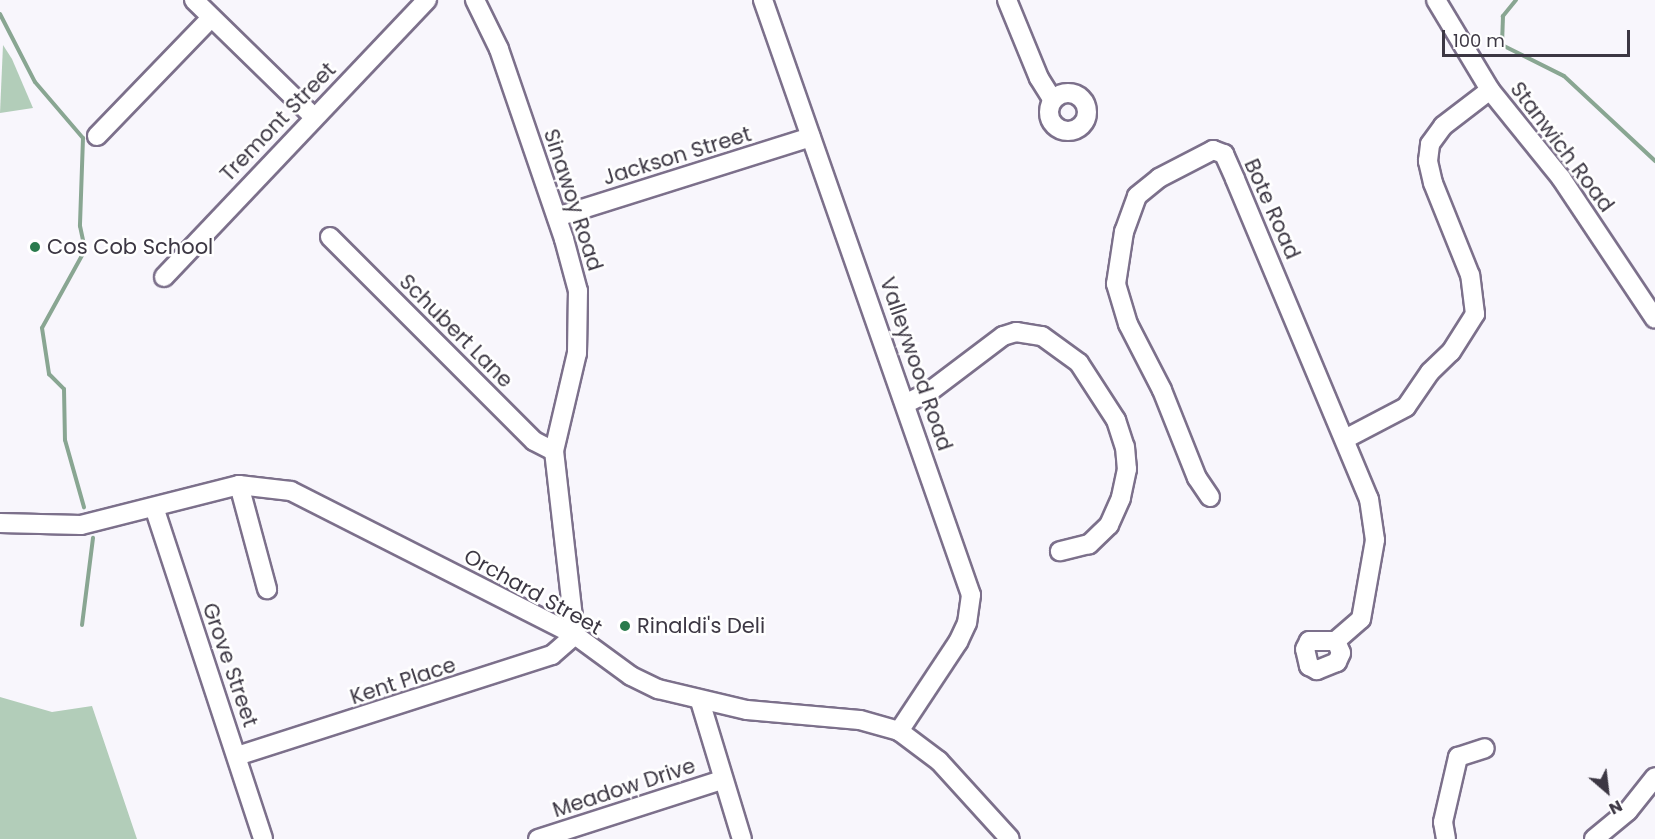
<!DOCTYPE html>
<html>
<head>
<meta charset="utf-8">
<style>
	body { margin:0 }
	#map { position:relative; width:1655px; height:839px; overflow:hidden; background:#f8f6fc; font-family:Poppins,sans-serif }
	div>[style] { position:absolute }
	.green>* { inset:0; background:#b2cdb9 }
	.stream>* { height:4px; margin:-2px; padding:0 2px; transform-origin:2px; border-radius:2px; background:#89a692 }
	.roads { filter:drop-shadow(2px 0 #7c708b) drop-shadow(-2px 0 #7c708b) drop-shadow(0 2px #7c708b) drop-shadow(0 -2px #7c708b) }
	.minor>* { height:18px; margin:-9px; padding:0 9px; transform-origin:9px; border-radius:9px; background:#fff }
	.minor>.ring { margin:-9px; padding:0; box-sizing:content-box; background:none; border:18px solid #fff; border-radius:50% }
	.dots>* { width:16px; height:16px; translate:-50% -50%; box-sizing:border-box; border:3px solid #fff; border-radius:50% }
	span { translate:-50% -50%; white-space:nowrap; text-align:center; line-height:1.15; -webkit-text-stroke:5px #fff; paint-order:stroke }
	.street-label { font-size:21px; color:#3c3743 }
	.poi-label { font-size:21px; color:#3c3743 }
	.left { translate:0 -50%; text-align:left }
	.north { position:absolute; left:1577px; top:761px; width:60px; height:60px; -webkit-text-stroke:4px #fff; paint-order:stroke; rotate:152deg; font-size:16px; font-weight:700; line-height:24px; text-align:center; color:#3c3743 }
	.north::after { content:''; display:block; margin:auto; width:21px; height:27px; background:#3c3743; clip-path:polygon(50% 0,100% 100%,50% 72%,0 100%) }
	.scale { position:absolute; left:1442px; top:30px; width:188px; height:27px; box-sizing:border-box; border:3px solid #3c3743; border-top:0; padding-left:8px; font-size:18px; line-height:21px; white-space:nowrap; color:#3c3743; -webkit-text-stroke:4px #fff; paint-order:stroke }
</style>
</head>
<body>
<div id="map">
	<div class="green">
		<div style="clip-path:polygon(3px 45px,12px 59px,33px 108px,0 113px)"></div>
		<div style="clip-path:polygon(0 697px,52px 712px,92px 706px,137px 839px,0 839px)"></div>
	</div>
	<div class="stream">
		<div style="left:1516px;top:0;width:21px;rotate:129deg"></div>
		<div style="left:1503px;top:16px;width:29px;rotate:92deg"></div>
		<div style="left:1502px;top:45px;width:69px;rotate:26.6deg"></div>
		<div style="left:1564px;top:76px;width:125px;rotate:43deg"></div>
		<div style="left:0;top:14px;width:76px;rotate:62.8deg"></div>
		<div style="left:35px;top:82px;width:74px;rotate:49.4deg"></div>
		<div style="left:83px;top:138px;width:88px;rotate:92deg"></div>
		<div style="left:80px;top:226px;width:25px;rotate:78deg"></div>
		<div style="left:85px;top:250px;width:89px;rotate:118.9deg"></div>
		<div style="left:42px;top:328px;width:47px;rotate:81.3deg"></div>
		<div style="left:49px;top:374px;width:21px;rotate:45deg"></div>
		<div style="left:64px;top:389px;width:51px;rotate:88.9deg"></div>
		<div style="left:65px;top:440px;width:70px;rotate:74.2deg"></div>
		<div style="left:82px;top:625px;width:88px;rotate:-82.8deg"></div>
	</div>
	<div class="roads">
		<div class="minor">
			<div style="left:194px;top:0;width:168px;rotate:44.3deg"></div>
			<div style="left:763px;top:0;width:630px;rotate:70.73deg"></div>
			<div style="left:971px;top:595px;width:28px;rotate:98deg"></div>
			<div style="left:967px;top:623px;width:21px;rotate:115deg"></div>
			<div style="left:958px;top:642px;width:107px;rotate:123.5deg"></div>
			<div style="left:1007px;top:0;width:84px;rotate:67.7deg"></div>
			<div style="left:1039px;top:78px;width:26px;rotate:58deg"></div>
			<div style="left:1436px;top:0;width:105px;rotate:59deg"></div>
			<div style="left:1490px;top:90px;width:113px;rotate:51.1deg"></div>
			<div style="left:1561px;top:178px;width:169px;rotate:56.3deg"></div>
			<div class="ring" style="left:1049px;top:93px;width:20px;height:20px"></div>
			<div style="left:97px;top:136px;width:164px;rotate:-46deg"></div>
			<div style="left:557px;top:217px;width:266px;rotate:-17.5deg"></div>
			<div style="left:330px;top:237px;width:288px;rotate:45deg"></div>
			<div style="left:534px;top:441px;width:22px;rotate:27deg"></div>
			<div style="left:164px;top:277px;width:382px;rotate:-46.5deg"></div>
			<div style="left:905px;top:404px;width:27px;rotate:-27deg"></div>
			<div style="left:929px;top:392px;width:93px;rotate:-37.1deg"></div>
			<div style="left:1003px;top:336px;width:14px;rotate:-17deg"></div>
			<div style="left:1016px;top:332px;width:26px;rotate:9deg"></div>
			<div style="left:1042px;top:336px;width:46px;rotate:36.1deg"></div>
			<div style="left:1079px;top:363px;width:68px;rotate:57deg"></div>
			<div style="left:1116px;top:420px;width:28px;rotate:72deg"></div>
			<div style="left:1125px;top:447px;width:22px;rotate:85deg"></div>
			<div style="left:1127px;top:469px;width:30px;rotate:102deg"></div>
			<div style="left:1121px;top:498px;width:30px;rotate:114deg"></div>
			<div style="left:1109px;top:525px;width:28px;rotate:136deg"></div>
			<div style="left:1089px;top:544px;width:30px;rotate:166deg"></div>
			<div style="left:1345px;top:439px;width:69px;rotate:-27.7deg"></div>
			<div style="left:1406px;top:407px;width:42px;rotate:-55.6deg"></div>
			<div style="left:1430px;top:372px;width:29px;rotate:-44deg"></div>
			<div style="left:1451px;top:352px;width:45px;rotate:-57.7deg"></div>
			<div style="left:1475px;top:314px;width:39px;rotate:-97deg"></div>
			<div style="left:1470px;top:275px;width:99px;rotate:-111.9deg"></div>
			<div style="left:1433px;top:183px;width:23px;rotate:-103deg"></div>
			<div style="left:1428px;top:161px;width:17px;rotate:-83deg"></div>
			<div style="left:1430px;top:144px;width:22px;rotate:-54deg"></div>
			<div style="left:1443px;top:126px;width:59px;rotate:-37.5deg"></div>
			<div style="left:239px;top:485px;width:108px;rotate:74.9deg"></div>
			<div style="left:1210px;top:497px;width:23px;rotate:-124deg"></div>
			<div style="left:1197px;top:478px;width:95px;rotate:-111.7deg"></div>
			<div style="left:1162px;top:390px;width:74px;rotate:-117.3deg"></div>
			<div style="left:1128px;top:324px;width:42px;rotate:-106.7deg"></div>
			<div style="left:1116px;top:284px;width:53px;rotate:-81.3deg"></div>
			<div style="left:1124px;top:232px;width:38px;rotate:-70deg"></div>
			<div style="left:1137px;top:196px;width:28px;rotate:-39deg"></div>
			<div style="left:1159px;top:178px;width:61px;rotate:-27.4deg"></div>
			<div style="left:1213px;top:150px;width:12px;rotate:20deg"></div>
			<div style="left:1224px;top:154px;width:27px;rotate:66deg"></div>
			<div style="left:1235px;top:179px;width:347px;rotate:67.3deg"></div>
			<div style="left:1369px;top:499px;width:41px;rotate:81.7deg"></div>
			<div style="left:1375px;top:540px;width:80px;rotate:100deg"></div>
			<div style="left:1361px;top:619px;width:33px;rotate:139deg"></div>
			<div style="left:1336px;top:641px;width:13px;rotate:67deg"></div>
			<div style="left:1341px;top:653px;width:10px;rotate:114deg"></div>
			<div style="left:1337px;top:662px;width:22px;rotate:158deg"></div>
			<div style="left:1317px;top:670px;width:9px;rotate:-153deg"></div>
			<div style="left:1309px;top:666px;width:17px;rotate:-103deg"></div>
			<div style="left:1305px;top:649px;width:9px;rotate:-63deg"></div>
			<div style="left:1309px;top:641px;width:27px"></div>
			<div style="left:154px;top:507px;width:349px;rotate:71.8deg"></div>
			<div style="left:0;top:523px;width:81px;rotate:1.4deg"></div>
			<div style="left:81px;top:525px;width:163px;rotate:-14.2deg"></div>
			<div style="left:239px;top:485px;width:52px;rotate:6.6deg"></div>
			<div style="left:291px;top:491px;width:318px;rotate:26.9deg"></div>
			<div style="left:575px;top:635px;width:69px;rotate:36.2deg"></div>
			<div style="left:631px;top:676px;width:30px;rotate:26deg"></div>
			<div style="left:658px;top:689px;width:91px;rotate:13.3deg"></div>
			<div style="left:747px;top:710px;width:113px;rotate:5.1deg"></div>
			<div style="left:860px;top:720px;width:41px;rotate:15.8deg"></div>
			<div style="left:899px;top:731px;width:50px;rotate:36.9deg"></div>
			<div style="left:939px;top:761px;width:105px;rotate:47.7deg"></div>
			<div style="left:700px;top:701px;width:144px;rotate:73.1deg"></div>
			<div style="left:237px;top:756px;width:331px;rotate:-17.8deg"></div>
			<div style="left:552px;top:655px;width:30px;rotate:-41deg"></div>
			<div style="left:575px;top:635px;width:185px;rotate:-96.5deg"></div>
			<div style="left:554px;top:451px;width:101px;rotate:-76.8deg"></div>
			<div style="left:577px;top:353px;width:62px;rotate:-89.1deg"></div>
			<div style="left:578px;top:291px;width:54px;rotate:-105.1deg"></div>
			<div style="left:564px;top:239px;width:201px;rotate:-108.9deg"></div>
			<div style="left:499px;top:49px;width:55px;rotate:-116.1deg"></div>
			<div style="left:538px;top:839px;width:193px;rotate:-17.8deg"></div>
			<div style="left:1446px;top:839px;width:17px;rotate:-100deg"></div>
			<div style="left:1443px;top:822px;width:67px;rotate:-77deg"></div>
			<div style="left:1458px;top:757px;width:28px;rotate:-18deg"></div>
			<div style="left:1594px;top:839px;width:44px;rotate:-39.5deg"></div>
			<div style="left:1628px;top:811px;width:43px;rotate:-51.5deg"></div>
		</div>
	</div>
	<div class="dots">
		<div style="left:35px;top:247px;background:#297a4c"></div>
		<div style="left:625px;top:626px;background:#297a4c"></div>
	</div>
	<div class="street-label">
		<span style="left:278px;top:122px;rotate:-46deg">Tremont Street</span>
		<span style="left:1562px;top:147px;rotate:53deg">Stanwich Road</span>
		<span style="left:677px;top:156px;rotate:-17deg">Jackson Street</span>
		<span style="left:573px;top:200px;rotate:72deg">Sinawoy Road</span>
		<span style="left:1272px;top:209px;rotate:66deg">Bote Road</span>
		<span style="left:456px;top:331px;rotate:45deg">Schubert Lane</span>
		<span style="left:916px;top:364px;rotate:71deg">Valleywood Road</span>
		<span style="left:533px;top:592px;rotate:29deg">Orchard Street</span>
		<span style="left:230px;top:665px;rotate:71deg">Grove Street</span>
		<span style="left:403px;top:681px;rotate:-18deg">Kent Place</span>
		<span style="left:624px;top:788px;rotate:-18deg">Meadow Drive</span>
	</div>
	<div class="poi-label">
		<span class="left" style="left:47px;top:247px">Cos Cob School</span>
		<span class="left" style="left:637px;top:626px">Rinaldi's Deli</span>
	</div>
	<div class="north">N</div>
	<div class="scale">100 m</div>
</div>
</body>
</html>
